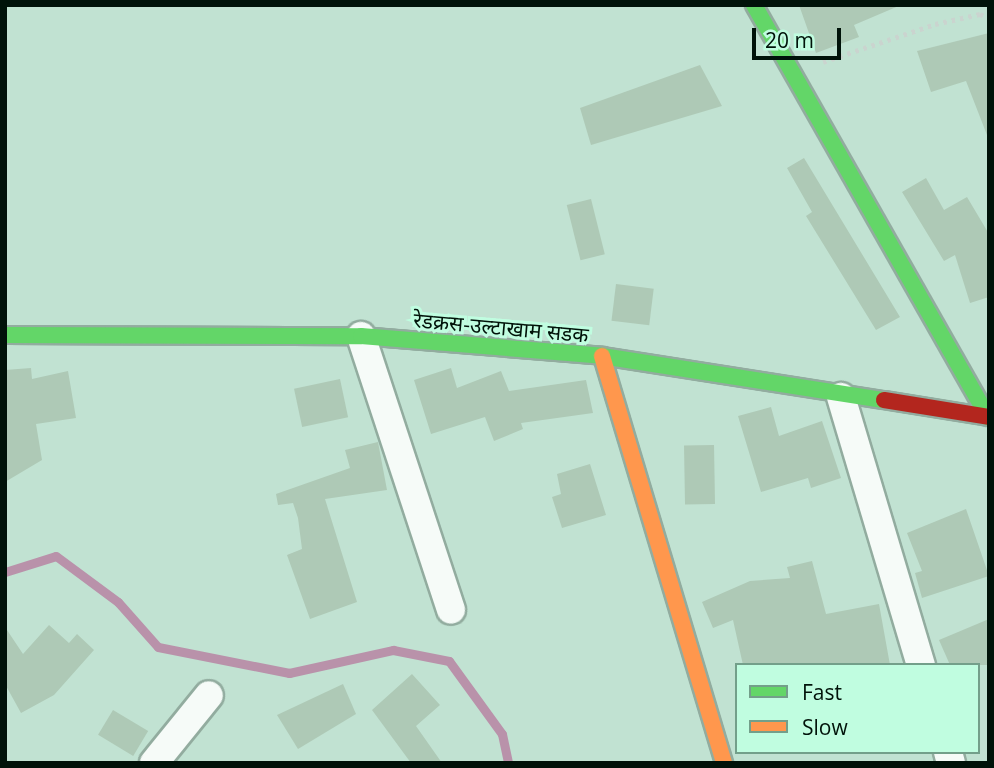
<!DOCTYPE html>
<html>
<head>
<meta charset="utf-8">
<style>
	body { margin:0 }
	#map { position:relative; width:994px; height:768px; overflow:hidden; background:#c1e2d2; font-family:"Open Sans","Noto Sans Devanagari",sans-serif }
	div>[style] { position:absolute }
	.stream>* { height:9px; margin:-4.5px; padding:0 4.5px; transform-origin:4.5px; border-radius:4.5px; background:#b992aa }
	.building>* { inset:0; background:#aec9b6; transform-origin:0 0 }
	.path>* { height:4.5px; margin-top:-2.25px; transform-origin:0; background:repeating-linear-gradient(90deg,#cad4cf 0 3.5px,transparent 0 8.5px) }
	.roads { filter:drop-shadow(2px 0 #92ac9f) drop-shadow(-2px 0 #92ac9f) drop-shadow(0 2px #92ac9f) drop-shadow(0 -2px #92ac9f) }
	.street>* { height:28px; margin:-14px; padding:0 14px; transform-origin:14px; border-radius:14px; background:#f6fbf8 }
	.fast>* { height:16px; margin:-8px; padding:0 8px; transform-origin:8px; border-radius:8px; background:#63d668 }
	.slow>* { height:16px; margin:-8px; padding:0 8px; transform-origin:8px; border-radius:8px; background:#ff974d }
	.jam>* { height:16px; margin:-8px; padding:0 8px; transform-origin:8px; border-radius:8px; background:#b3261e }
	span { translate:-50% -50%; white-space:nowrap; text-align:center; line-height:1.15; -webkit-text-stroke:6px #c0fde0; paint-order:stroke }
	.street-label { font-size:21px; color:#001209 }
	.frame { position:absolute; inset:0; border:7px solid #001209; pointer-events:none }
	.legend { position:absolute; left:735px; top:663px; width:245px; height:91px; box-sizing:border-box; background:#c0fde0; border:2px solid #739f8a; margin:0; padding:9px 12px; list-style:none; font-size:21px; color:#001209 }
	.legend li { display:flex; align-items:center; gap:14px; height:35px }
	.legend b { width:35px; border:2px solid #739f8a }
	.scale { position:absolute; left:752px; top:28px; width:89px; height:32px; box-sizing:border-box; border:4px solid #001209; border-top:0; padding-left:9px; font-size:21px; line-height:24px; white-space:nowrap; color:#001209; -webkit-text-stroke:5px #c0fde0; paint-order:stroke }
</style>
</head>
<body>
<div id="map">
	<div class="stream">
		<div style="left:5px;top:572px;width:53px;rotate:-17.4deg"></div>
		<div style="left:56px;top:556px;width:77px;rotate:36.6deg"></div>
		<div style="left:118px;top:602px;width:60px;rotate:48.4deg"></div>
		<div style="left:158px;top:647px;width:134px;rotate:11.2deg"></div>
		<div style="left:289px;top:673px;width:107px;rotate:-12.5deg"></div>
		<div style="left:393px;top:650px;width:57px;rotate:11.1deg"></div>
		<div style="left:449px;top:661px;width:90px;rotate:54deg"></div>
		<div style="left:502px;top:734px;width:30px;rotate:78deg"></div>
	</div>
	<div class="building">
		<div style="clip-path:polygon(799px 5px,901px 5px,854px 25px,859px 37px,816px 53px)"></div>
		<div style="clip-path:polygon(989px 33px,989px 135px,987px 135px,966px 81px,931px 92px,917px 51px)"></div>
		<div style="clip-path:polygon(700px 65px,722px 106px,591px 145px,580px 108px)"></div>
		<div style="clip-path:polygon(804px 158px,900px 317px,876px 330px,806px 216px,812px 212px,787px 168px)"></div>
		<div style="clip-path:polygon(926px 178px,944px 210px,967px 197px,989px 234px,989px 297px,970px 303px,955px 255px,944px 261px,902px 192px)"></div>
		<div style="left:591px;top:199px;width:57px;height:25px;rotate:76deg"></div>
		<div style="left:616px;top:284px;width:38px;height:37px;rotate:7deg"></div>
		<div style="clip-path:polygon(31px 368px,32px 379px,68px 371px,76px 418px,36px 424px,42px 460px,5px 482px,5px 370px)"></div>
		<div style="clip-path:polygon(451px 368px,457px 388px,501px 371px,509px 391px,586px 380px,593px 413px,521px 423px,523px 429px,494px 441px,485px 417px,431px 434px,414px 380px)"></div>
		<div style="left:340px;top:379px;width:39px;height:47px;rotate:78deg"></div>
		<div style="clip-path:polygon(771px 407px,779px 436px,822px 421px,841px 478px,811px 488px,808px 478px,761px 492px,738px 416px)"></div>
		<div style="clip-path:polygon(378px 442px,387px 490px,325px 499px,357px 602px,310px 619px,287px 555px,302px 549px,298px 518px,293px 503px,278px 505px,276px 494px,350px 468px,345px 450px)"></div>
		<div style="left:714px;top:445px;width:59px;height:30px;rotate:89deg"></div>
		<div style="clip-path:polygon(590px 464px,606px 515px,562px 528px,552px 497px,561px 494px,557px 474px)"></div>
		<div style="clip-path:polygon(966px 509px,989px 576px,922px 598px,915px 573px,922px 571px,907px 533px)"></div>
		<div style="clip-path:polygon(812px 561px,826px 614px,879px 604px,890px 665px,743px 665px,733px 620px,713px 628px,702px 602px,750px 581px,790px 578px,787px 567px)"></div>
		<div style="clip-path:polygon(989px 619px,989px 665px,950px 665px,939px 640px)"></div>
		<div style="clip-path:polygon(49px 625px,69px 643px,77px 634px,94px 650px,54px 695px,21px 713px,5px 684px,5px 627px,23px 654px)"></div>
		<div style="clip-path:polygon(412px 674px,440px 705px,416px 726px,442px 763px,411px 763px,372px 710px)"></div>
		<div style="clip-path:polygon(343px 684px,356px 714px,298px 749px,277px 715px)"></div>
		<div style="left:113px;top:710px;width:41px;height:29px;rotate:31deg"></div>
	</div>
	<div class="path">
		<div style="left:823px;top:62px;width:118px;rotate:-18.7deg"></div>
		<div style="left:935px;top:24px;width:46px;rotate:-12.5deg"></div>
		<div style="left:980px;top:14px;width:10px;rotate:24deg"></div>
	</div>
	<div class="roads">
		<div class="street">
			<div style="left:361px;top:336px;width:288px;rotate:71.8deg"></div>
			<div style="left:841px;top:397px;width:280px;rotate:73.4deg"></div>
			<div style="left:948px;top:752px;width:11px;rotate:75deg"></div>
			<div style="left:154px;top:763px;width:87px;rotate:-51deg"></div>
		</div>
		<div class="fast">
			<div style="left:754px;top:5px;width:474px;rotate:60.4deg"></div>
			<div style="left:5px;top:335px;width:356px;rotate:0.2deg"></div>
			<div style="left:361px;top:336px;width:242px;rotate:4.7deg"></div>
			<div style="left:602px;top:356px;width:285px;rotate:8.9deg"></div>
		</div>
		<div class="slow">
			<div style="left:602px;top:356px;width:425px;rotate:73.3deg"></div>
		</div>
		<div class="jam">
			<div style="left:884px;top:400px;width:106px;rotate:9.2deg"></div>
		</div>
	</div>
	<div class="street-label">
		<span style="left:501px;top:327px;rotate:5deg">रेडक्रस-उल्टाखाम सडक</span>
	</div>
	<div class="frame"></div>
	<ul class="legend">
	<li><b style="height:9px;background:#63d668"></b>Fast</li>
	<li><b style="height:9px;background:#ff974d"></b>Slow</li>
	</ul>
	<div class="scale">20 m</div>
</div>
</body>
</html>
